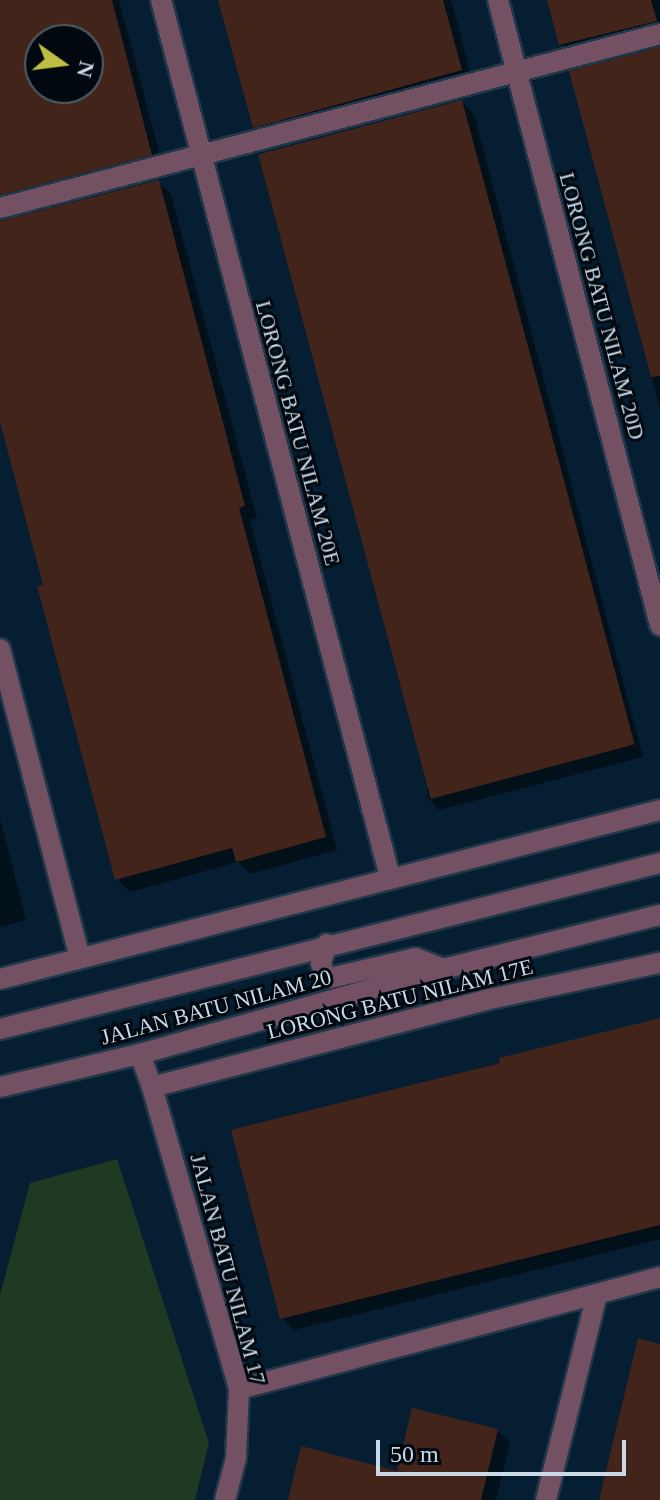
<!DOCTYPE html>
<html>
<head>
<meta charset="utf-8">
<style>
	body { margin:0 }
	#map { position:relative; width:660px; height:1500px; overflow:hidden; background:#051e31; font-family:"Times New Roman",serif }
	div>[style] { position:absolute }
	.green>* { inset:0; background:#1e3a22 }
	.shadow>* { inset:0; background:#0007 }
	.building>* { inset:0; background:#42241b; transform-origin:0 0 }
	.roads { filter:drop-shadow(2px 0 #21384a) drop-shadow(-2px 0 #21384a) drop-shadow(0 2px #21384a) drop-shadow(0 -2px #21384a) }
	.minor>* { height:20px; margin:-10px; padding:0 10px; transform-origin:10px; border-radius:10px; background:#745162 }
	span { translate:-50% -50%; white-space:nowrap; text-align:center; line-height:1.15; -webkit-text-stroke:6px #01080f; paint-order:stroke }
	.street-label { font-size:22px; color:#cad9e6 }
	.north { position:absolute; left:24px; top:24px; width:80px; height:80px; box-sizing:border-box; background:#01080f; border:2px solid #515c65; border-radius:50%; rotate:104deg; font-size:22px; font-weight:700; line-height:32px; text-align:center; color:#cad9e6 }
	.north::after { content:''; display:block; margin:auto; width:28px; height:36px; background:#bebf42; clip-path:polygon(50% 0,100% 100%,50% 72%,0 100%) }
	.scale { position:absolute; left:376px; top:1440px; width:250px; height:36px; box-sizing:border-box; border:4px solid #cad9e6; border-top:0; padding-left:10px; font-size:24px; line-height:28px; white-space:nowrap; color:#cad9e6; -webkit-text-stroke:6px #01080f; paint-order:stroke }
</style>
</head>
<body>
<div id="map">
	<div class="green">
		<div style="clip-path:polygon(117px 1159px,209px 1443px,195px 1500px,0 1500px,0 1295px,30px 1183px)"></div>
	</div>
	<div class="shadow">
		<div style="clip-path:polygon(evenodd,0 0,119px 0,163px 167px,0 216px,0 0,40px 40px,88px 40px,88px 88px,40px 88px,40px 40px)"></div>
		<div style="clip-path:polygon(221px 0,451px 0,473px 83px,267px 140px,254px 127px)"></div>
		<div style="clip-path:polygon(549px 0,660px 0,660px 36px,573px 57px,561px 44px)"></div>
		<div style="clip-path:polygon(660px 50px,660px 409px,572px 73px)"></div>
		<div style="clip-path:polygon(462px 102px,474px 114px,643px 757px,439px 810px,427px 797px)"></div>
		<div style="clip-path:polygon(158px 182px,171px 194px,257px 518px,250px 520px,337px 850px,250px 874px,238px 862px,130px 892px,117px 879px,0 413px,0 222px)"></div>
		<div style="clip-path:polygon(0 819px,26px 920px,0 927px)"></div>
		<div style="clip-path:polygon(660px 1021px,660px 1239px,294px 1330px,282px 1318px,233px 1132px)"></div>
		<div style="clip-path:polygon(497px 1430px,510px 1443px,496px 1500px,289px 1500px,398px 1473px)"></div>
	</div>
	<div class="building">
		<div style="clip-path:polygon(evenodd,0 0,112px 0,152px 155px,0 195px,0 0,40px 40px,88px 40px,88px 88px,40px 88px,40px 40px)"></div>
		<div style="clip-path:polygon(218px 0,443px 0,462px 70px,253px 128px)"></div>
		<div style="clip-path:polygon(547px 0,651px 0,657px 21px,559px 45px)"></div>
		<div style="clip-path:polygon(660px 47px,660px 376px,651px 377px,569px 71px)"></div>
		<div style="left:462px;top:100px;width:667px;height:211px;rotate:75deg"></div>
		<div style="clip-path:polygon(159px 180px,245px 506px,239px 508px,326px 837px,236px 862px,232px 848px,115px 880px,37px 586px,43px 585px,0 422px,0 221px)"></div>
		<div style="clip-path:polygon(660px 1018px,660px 1225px,280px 1319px,231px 1130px,500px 1063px,499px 1058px)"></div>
		<div style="clip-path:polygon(638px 1338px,660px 1344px,660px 1500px,599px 1500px)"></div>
		<div style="clip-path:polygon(412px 1408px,498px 1429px,481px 1500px,288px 1500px,301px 1446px,397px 1471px)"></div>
	</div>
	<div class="roads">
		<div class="minor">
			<div style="left:161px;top:0;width:906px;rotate:75.37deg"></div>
			<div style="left:498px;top:0;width:646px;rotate:75.47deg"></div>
			<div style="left:0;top:208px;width:683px;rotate:-14.77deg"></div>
			<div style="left:0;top:649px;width:319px;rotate:75.5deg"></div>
			<div style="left:327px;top:944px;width:20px;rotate:108deg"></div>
			<div style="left:321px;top:963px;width:9px;rotate:77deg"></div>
			<div style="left:323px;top:972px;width:9px;rotate:41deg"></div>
			<div style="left:330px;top:978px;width:88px;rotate:-13.1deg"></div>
			<div style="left:416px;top:958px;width:29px;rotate:22deg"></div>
			<div style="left:0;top:979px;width:681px;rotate:-14.36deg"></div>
			<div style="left:0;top:1029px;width:681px;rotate:-14.12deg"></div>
			<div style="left:140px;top:1054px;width:35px;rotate:70deg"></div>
			<div style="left:152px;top:1087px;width:314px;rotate:73.9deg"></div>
			<div style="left:239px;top:1389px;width:69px;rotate:92.5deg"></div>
			<div style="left:236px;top:1458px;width:43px;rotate:104.7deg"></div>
			<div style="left:0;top:1087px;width:144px;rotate:-13.3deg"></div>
			<div style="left:140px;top:1054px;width:315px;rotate:-15.7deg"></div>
			<div style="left:443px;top:969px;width:224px;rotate:-14deg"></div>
			<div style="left:152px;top:1087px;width:349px;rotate:-14.6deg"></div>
			<div style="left:490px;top:999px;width:174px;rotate:-12deg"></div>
			<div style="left:239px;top:1389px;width:436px;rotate:-14.9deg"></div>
			<div style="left:546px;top:1500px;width:212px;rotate:-76.1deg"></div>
		</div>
	</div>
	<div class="street-label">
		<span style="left:602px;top:306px;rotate:75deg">LORONG BATU NILAM 20D</span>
		<span style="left:298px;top:433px;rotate:75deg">LORONG BATU NILAM 20E</span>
		<span style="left:400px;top:999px;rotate:-14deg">LORONG BATU NILAM 17E</span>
		<span style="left:216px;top:1007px;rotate:-15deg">JALAN BATU NILAM 20</span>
		<span style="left:228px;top:1269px;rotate:75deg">JALAN BATU NILAM 17</span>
	</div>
	<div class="north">N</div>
	<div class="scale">50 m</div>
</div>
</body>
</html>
